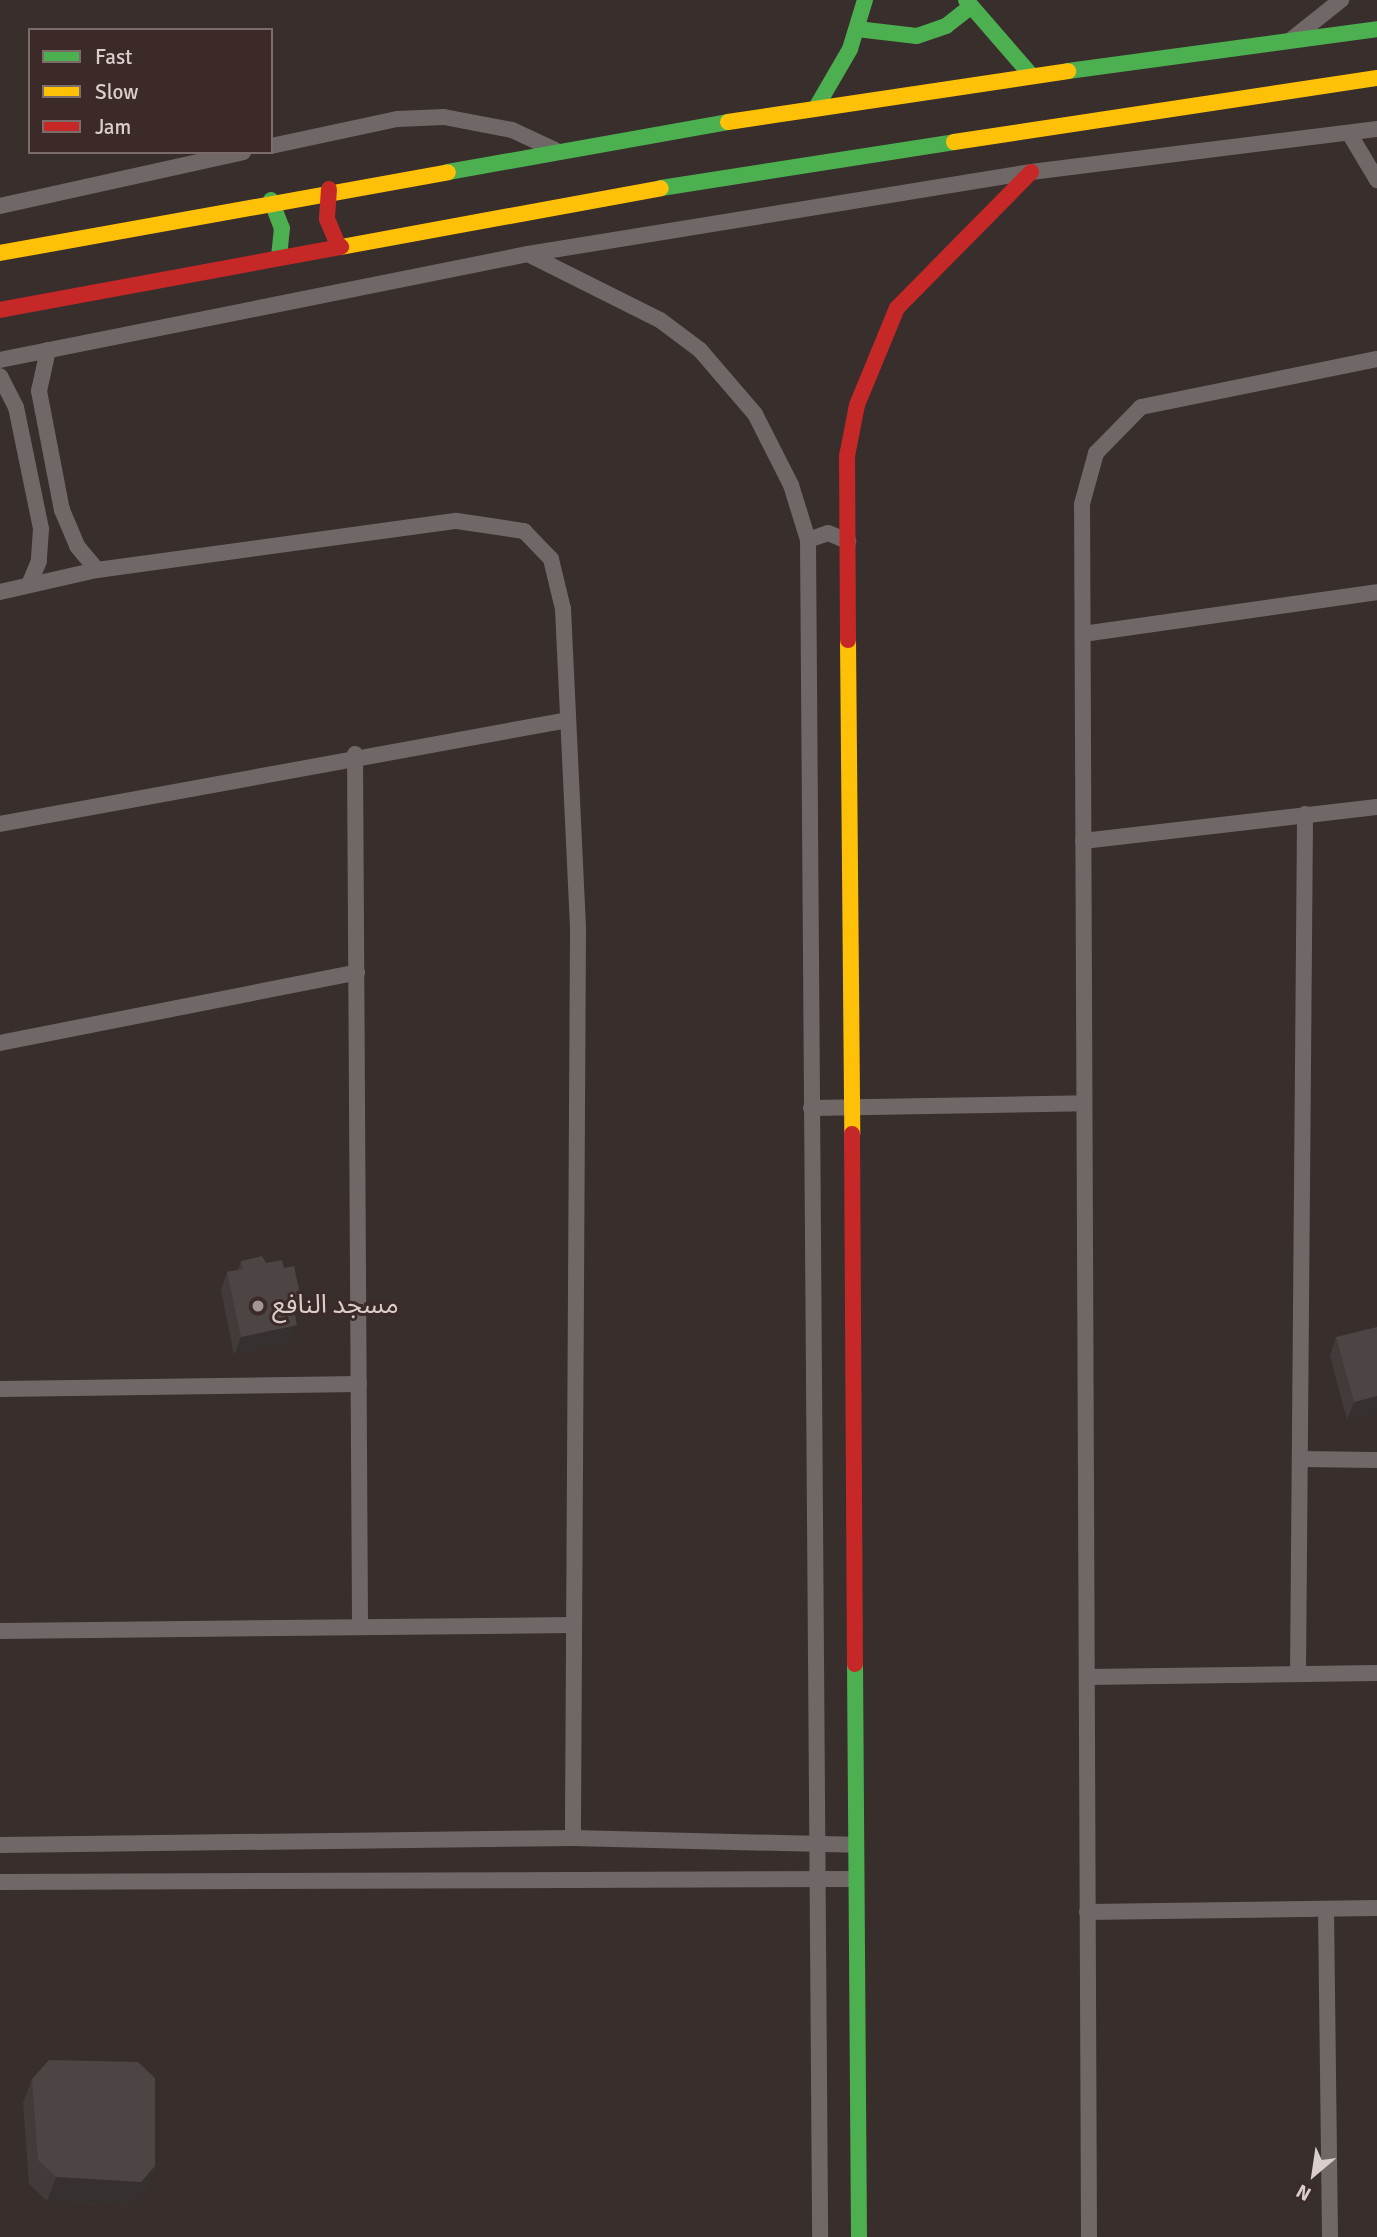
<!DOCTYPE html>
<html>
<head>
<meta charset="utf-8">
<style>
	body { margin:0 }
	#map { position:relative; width:1377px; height:2237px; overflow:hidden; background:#382e2c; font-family:Signika,"Noto Sans Arabic",sans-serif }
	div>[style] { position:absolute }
	.street>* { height:16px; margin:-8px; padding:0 8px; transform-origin:8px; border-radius:8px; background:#6f6866 }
	.fast>* { height:16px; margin:-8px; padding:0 8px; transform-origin:8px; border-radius:8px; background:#4caf50 }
	.slow>* { height:16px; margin:-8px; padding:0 8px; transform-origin:8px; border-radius:8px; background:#ffc107 }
	.jam>* { height:16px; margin:-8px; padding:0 8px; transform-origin:8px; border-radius:8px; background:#c62828 }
	.wall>* { inset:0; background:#423b3a }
	.shaded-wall>* { inset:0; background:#36302f }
	.building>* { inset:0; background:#4d4543 }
	.dots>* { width:19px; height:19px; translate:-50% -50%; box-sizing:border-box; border:4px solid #3c2a28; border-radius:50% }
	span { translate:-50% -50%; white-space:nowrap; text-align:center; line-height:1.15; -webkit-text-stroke:6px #3c2a28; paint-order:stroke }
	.poi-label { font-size:26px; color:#dacecc }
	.left { translate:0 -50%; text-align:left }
	.legend { position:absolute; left:28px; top:28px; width:245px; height:126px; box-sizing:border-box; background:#3c2a28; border:2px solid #7b6c6a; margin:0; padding:9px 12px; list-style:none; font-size:21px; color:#dacecc }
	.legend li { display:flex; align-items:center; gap:14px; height:35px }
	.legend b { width:35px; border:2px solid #7b6c6a }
	.north { position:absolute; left:1279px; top:2139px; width:70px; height:70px; -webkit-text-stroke:5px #3c2a28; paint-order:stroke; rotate:209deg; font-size:19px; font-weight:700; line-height:28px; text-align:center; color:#dacecc }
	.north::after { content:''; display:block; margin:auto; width:24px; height:32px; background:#dacecc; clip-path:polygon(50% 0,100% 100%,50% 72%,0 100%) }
</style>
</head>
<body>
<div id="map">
	<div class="street">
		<div style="left:1292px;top:39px;width:63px;rotate:-38.5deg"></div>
		<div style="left:1349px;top:133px;width:55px;rotate:59.2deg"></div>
		<div style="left:271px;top:146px;width:129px;rotate:-12.1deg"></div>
		<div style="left:397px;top:119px;width:47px;rotate:-2.4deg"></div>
		<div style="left:444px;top:117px;width:69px;rotate:10.8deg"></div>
		<div style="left:512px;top:130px;width:47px;rotate:24.9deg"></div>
		<div style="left:0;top:206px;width:249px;rotate:-12.5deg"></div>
		<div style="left:528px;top:254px;width:148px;rotate:26.6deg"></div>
		<div style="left:660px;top:320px;width:50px;rotate:36.9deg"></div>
		<div style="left:700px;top:350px;width:84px;rotate:49.3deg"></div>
		<div style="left:755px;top:414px;width:80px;rotate:63.1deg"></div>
		<div style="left:791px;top:485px;width:58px;rotate:72.8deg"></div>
		<div style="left:808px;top:540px;width:1697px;rotate:89.59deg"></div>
		<div style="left:48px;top:350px;width:42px;rotate:102.4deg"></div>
		<div style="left:39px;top:391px;width:121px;rotate:79.1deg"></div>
		<div style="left:62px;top:510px;width:39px;rotate:67deg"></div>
		<div style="left:77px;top:546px;width:31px;rotate:50deg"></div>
		<div style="left:0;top:360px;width:539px;rotate:-11.35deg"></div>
		<div style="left:528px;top:254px;width:510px;rotate:-9.26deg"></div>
		<div style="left:1031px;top:172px;width:349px;rotate:-7.1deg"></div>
		<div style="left:0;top:376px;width:35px;rotate:63deg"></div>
		<div style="left:16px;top:407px;width:125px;rotate:78.4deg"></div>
		<div style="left:41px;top:529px;width:32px;rotate:94deg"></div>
		<div style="left:39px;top:561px;width:25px;rotate:113deg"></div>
		<div style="left:808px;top:540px;width:21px;rotate:-19deg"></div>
		<div style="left:828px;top:533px;width:22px;rotate:22deg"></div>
		<div style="left:0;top:592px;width:99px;rotate:-12.8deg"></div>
		<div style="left:97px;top:570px;width:363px;rotate:-7.8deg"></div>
		<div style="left:457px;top:521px;width:68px;rotate:8.5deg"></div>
		<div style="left:524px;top:531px;width:39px;rotate:46deg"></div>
		<div style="left:551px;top:559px;width:51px;rotate:76.5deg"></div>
		<div style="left:563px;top:609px;width:321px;rotate:87.3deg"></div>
		<div style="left:578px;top:930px;width:908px;rotate:90.32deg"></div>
		<div style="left:1083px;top:634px;width:297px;rotate:-8.1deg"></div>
		<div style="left:355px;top:754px;width:869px;rotate:89.67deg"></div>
		<div style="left:0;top:824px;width:577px;rotate:-10.38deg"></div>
		<div style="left:1083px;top:841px;width:296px;rotate:-6.6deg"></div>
		<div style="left:0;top:1043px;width:364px;rotate:-11.2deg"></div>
		<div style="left:811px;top:1108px;width:273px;rotate:-1deg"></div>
		<div style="left:0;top:1389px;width:359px;rotate:-0.8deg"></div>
		<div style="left:1300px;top:1459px;width:77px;rotate:0.7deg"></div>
		<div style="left:0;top:1631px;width:571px;rotate:-0.6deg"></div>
		<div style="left:1298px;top:1674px;width:860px;rotate:-89.53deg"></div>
		<div style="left:1087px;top:1677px;width:290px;rotate:-0.8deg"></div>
		<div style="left:0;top:1845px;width:573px;rotate:-0.7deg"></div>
		<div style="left:573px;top:1838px;width:281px;rotate:1.4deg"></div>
		<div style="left:0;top:1882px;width:854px;rotate:-0.2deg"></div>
		<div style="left:1326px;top:1909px;width:328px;rotate:89.3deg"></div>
		<div style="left:1087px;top:1912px;width:290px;rotate:-0.8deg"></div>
		<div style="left:1089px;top:2237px;width:1733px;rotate:-90.23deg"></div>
		<div style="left:1082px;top:504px;width:53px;rotate:-74.6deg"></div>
		<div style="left:1096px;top:453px;width:64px;rotate:-45.6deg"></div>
		<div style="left:1141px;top:407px;width:241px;rotate:-11.5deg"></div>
	</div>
	<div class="fast">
		<div style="left:966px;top:0;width:98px;rotate:49.1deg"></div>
		<div style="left:857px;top:29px;width:60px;rotate:6.7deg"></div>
		<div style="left:917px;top:36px;width:31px;rotate:-19deg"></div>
		<div style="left:946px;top:26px;width:31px;rotate:-38deg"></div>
		<div style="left:1068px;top:71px;width:312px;rotate:-7.7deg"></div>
		<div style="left:817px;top:106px;width:66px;rotate:-59.9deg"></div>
		<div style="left:850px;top:49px;width:51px;rotate:-73deg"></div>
		<div style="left:448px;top:172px;width:284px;rotate:-10.1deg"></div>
		<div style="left:661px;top:188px;width:297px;rotate:-8.9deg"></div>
		<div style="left:271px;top:200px;width:30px;rotate:69deg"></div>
		<div style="left:282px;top:228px;width:29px;rotate:96deg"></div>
		<div style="left:855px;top:1664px;width:573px;rotate:89.6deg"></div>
	</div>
	<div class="slow">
		<div style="left:728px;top:122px;width:344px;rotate:-8.5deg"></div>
		<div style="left:954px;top:142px;width:428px;rotate:-8.6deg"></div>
		<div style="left:341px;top:247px;width:325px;rotate:-10.4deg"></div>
		<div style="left:0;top:253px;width:455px;rotate:-10.2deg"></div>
		<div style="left:848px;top:640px;width:494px;rotate:89.5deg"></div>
	</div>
	<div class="jam">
		<div style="left:329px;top:189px;width:30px;rotate:94deg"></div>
		<div style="left:327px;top:219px;width:30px;rotate:67deg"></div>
		<div style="left:0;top:310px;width:347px;rotate:-10.5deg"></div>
		<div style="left:848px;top:640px;width:184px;rotate:-90.3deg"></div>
		<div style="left:847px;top:456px;width:52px;rotate:-78.9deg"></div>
		<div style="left:857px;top:405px;width:105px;rotate:-67.6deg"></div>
		<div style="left:897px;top:308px;width:191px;rotate:-45.4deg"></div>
		<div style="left:852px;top:1134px;width:530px;rotate:89.68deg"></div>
	</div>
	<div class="wall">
		<div style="clip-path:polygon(241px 1261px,296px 1320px,290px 1343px,234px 1355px,221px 1290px,227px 1272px,238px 1270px)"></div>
		<div style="clip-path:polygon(1336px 1337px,1377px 1412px,1347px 1420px,1330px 1356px)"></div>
		<div style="clip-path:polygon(32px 2079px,155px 2166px,147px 2190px,132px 2206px,47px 2201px,29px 2184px,23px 2103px)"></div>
	</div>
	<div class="shaded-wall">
		<div style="clip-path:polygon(302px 1304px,295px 1322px,293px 1306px)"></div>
		<div style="clip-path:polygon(297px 1325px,290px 1343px,234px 1355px,241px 1337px)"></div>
		<div style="clip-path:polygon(1377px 1396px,1377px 1412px,1347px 1420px,1354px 1402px)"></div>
		<div style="clip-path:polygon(155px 2166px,147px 2190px,132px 2206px,47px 2201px,56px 2177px)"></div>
	</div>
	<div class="building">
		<div style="clip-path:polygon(262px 1256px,266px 1263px,282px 1260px,284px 1268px,294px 1266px,302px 1304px,293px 1306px,297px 1325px,241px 1337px,227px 1272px,243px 1269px,241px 1261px)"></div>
		<div style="clip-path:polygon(1377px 1327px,1377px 1396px,1354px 1402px,1336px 1337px)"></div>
		<div style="clip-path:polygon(49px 2060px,138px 2062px,155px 2078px,155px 2166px,141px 2182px,56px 2177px,38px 2160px,32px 2079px)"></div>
	</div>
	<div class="dots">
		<div style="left:258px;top:1306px;background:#a19694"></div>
	</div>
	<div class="poi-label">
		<span class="left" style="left:272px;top:1306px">مسجد النافع</span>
	</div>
	<ul class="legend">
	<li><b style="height:9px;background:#4caf50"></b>Fast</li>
	<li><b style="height:9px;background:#ffc107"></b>Slow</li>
	<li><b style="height:9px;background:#c62828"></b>Jam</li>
	</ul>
	<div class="north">N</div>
</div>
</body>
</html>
